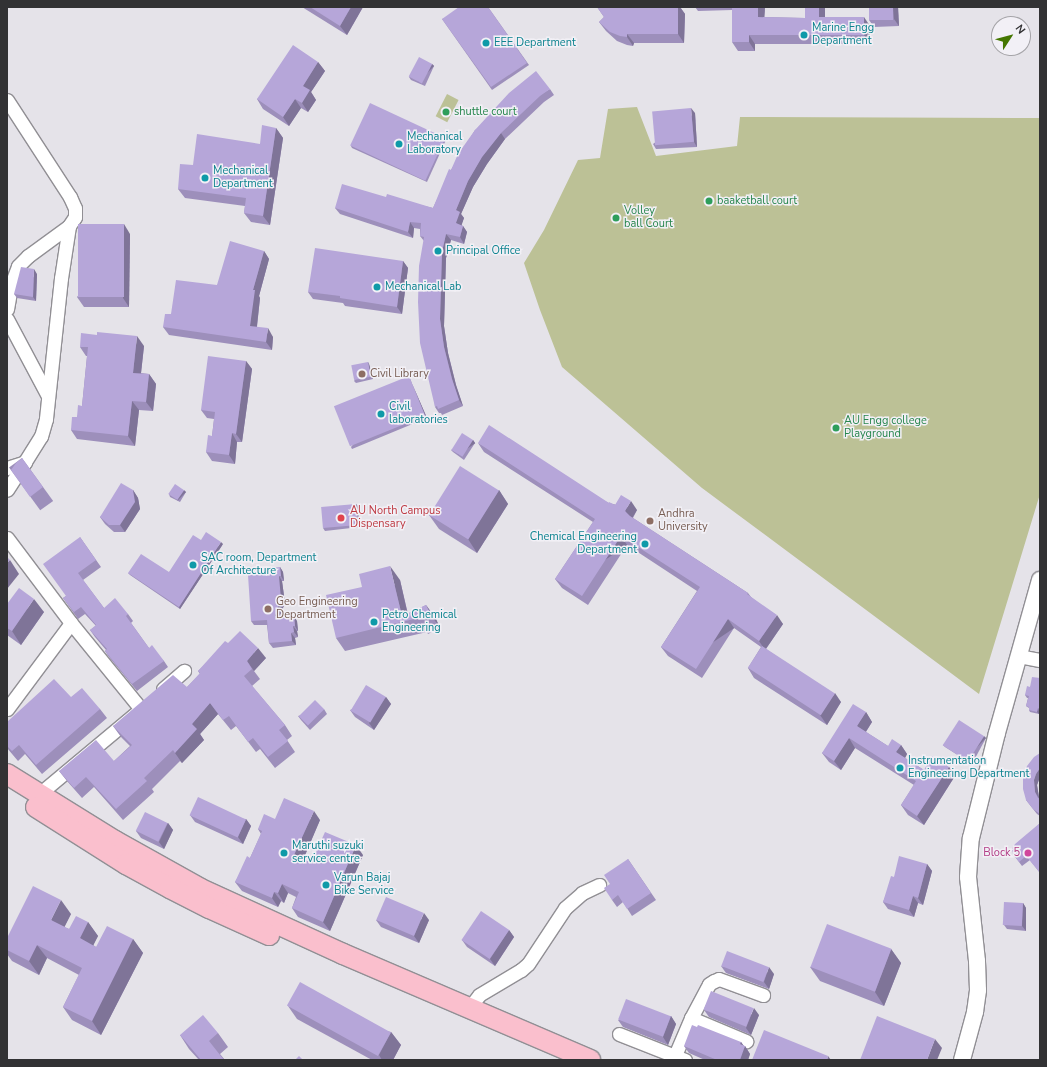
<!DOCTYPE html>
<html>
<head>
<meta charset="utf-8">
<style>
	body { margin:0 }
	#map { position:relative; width:1047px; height:1067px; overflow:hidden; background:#e5e3e9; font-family:"Nunito Sans",sans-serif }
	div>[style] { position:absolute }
	.green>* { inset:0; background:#bcc196; transform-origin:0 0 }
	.roads { filter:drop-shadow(1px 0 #918f94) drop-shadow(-1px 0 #918f94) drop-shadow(0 1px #918f94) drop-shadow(0 -1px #918f94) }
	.minor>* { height:13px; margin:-6.5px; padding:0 6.5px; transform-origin:6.5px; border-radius:6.5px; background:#fff }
	.tertiary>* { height:16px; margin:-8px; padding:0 8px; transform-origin:8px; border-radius:8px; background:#fff }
	.primary>* { height:20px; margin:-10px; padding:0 10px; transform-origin:10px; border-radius:10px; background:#fabfcd }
	.wall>* { inset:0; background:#9d8fbb; transform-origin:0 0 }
	.shaded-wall>* { inset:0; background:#7f7498; transform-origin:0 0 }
	.building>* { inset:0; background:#b6a6d9; transform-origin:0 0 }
	.dots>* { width:11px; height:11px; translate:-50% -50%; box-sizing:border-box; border:2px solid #f2f0f6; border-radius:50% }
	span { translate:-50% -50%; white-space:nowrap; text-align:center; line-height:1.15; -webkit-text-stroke:3px #f2f0f6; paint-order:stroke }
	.culture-label { font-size:11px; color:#0d838f }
	.left { translate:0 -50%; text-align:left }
	.right { translate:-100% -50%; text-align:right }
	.leisure-label { font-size:11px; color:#27864d }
	.education-label { font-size:11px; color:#785e54 }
	.health-label { font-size:11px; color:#be3a42 }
	.hotel-label { font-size:11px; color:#b23c85 }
	.frame { position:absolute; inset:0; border:8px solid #323234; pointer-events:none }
	.north { position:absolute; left:991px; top:16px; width:40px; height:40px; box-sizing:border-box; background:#f2f0f6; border:1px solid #a5a4a8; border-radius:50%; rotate:54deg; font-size:11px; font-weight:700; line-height:16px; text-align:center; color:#323234 }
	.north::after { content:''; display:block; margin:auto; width:14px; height:18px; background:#447600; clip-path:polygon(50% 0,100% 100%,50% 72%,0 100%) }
</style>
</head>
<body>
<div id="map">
	<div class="green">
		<div style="left:447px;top:94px;width:13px;height:25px;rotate:27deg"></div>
		<div style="clip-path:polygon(637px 107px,656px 156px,737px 146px,740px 117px,1040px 118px,1040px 494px,979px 694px,702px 488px,562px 367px,540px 310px,524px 263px,544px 230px,578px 160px,600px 158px,608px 109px)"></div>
	</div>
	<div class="roads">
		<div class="minor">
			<div style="left:7px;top:100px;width:116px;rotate:57deg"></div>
			<div style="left:70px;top:197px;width:12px;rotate:66deg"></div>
			<div style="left:75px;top:208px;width:9px;rotate:90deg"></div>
			<div style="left:75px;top:217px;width:11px;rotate:124deg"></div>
			<div style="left:69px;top:226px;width:53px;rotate:98.7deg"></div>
			<div style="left:61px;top:278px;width:142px;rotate:96.1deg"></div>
			<div style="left:46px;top:419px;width:18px;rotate:106deg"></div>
			<div style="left:41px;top:436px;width:31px;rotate:122deg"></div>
			<div style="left:7px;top:309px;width:27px;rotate:-80deg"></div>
			<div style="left:12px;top:282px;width:17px;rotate:-69deg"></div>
			<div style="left:18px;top:266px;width:14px;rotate:-45deg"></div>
			<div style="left:28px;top:256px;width:51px;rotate:-36.2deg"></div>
			<div style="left:7px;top:319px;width:87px;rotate:62deg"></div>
			<div style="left:7px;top:468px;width:19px;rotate:-18deg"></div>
			<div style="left:25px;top:462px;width:33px;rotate:123deg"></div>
			<div style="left:7px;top:538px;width:106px;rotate:53deg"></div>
			<div style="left:71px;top:623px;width:111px;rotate:50.9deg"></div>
			<div style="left:141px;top:709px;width:133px;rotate:140.2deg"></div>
			<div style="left:1019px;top:656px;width:21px;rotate:11deg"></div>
			<div style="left:163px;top:689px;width:28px;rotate:-41deg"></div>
			<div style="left:7px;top:709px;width:107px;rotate:-53.3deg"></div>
			<div style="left:469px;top:1008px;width:16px;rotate:-52deg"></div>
			<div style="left:479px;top:995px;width:49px;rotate:-30.8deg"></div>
			<div style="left:521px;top:970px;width:9px;rotate:-41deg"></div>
			<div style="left:528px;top:964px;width:67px;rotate:-56.5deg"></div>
			<div style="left:565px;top:908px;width:23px;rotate:-41deg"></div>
			<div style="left:582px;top:893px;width:19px;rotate:-25deg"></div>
			<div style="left:691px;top:1018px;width:60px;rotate:22.7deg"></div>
			<div style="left:619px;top:1034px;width:71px;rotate:21.5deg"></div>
			<div style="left:673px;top:1060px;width:46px;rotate:-66.8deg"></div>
			<div style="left:691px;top:1018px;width:38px;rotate:-62deg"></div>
			<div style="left:709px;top:984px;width:6px;rotate:-31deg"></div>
			<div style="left:714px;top:981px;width:5px;rotate:-22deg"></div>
			<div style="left:719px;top:979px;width:47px;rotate:20deg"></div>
		</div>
		<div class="tertiary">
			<div style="left:962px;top:1060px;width:50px;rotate:-74.8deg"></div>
			<div style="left:975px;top:1012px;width:22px;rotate:-82deg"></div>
			<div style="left:978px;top:990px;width:29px;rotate:-92deg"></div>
			<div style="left:977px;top:961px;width:84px;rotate:-96.1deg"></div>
			<div style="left:968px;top:877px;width:39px;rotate:-86deg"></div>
			<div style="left:971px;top:838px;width:108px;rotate:-76.1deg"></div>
			<div style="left:997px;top:733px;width:159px;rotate:-74.3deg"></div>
		</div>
		<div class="primary">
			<div style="left:7px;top:774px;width:127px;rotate:31.8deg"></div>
			<div style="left:115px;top:841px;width:98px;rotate:29.2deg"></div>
			<div style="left:201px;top:889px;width:156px;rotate:24.6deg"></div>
			<div style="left:343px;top:954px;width:269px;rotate:23.2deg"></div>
			<div style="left:36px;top:807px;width:107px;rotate:32.3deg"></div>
			<div style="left:126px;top:864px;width:50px;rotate:28.6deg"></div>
			<div style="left:170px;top:888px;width:44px;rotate:27.1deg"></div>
			<div style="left:209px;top:908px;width:66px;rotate:24.2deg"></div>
		</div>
	</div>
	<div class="wall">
		<div style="clip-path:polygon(302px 7px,363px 7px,347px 35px)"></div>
		<div style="clip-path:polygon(488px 7px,529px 65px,492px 90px,442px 19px)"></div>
		<div style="clip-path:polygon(597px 7px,680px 7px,685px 14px,684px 43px,634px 43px,633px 46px,627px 45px,617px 41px,606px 31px,599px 22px,604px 17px)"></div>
		<div style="clip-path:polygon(695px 7px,765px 7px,764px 17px,805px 18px,805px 7px,825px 7px,825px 17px,870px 26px,870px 44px,755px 44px,755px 51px,738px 51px,732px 42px,732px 10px,698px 11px)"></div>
		<div style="clip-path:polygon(869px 7px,898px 7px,899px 26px,874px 27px,869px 20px)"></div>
		<div style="clip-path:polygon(318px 62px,325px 71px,311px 92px,316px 100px,308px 112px,301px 108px,289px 126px,263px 109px,257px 99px)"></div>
		<div style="clip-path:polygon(432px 64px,434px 66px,425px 86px,411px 80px,409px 77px)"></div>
		<div style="clip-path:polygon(550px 89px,554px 95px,544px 102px,505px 139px,487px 164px,473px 187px,461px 214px,464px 218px,461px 225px,463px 226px,467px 232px,464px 244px,451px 240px,446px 258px,444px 326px,448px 353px,456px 385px,463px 406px,442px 415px,441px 413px,439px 413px,435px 407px,424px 241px,420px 236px,420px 229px,414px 228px,413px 238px,340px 214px,335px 208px,386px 197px,433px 208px,451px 170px,475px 130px)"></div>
		<div style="clip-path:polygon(695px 113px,697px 147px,656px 149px,653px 144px)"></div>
		<div style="clip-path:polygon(276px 128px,283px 138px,270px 225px,251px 222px,244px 213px,245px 206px,185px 198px,178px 189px,193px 165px,260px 144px)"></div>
		<div style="clip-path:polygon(446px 140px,427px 182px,352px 148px,351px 146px)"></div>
		<div style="clip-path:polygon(130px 234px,129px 307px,84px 307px,77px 297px)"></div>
		<div style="clip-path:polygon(264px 251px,269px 259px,259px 296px,260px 298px,257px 327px,273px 337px,272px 350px,169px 335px,163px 327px,171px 314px,217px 285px)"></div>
		<div style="clip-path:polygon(403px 261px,408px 268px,402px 314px,345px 306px,343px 303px,313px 299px,308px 292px)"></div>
		<div style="clip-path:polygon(37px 274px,36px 301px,17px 298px,14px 294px)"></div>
		<div style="clip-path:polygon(144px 346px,141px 373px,149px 374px,156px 384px,153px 411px,139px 410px,135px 446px,77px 439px,71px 430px,82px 406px,87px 356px,86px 356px,80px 347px)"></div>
		<div style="clip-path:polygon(246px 361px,252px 369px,242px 442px,237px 442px,235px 464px,212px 461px,206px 452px,212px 436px,214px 419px,207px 418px,201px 410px)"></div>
		<div style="clip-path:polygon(368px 362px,369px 364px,373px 379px,356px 383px,354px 381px)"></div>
		<div style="clip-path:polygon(409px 376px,410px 379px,427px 418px,352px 449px,351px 447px)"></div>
		<div style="clip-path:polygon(473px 440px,475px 443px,464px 460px,453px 452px,451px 450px)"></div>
		<div style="clip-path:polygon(478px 443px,609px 503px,637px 510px,633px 518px,748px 593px,751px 597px,783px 624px,766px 649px,841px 702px,827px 725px,754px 678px,748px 668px,761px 647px,734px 628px,702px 678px,668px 656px,661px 647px,697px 591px,627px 545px,588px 605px,562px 588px,555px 579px,593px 522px,484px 452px)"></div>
		<div style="left:22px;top:458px;width:53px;height:16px;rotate:54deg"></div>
		<div style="clip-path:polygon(133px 490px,138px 498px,140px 509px,125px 532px,114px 532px,105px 524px,100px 517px)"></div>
		<div style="clip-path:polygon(499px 490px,508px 504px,477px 553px,439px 529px,429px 515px)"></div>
		<div style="clip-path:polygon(186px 492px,180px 502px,170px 497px,169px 494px)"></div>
		<div style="clip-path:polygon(358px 506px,360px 527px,325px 531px,323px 528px)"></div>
		<div style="clip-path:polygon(80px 537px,101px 567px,83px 580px,104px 608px,128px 614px,133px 621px,131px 623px,149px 648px,164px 661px,168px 667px,137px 691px,109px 657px,105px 651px,106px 650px,95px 637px,90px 630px,96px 626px,85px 614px,78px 619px,63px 598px,66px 596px)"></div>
		<div style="clip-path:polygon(223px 544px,180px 609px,130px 575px,128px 573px,169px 572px)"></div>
		<div style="clip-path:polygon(280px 567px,283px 572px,284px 581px,282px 581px,285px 603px,280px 615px,291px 617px,297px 621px,298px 631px,297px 631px,298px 637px,295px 638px,296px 645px,273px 648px,269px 643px,267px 625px,254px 625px,251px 621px)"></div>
		<div style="clip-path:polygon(400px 580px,408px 614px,426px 605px,436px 619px,440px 628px,428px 634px,427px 632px,345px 651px,336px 638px)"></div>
		<div style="clip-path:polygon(7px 604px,44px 612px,21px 645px,7px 635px)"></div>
		<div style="clip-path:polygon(228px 643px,266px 658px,254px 671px,260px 679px,252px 686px,285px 725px,292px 736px,287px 740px,295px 752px,275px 768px,260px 749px,256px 752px,236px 726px,231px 730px,218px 714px,200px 734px,204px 740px,182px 763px,180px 761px,152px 789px,154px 792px,123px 820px,94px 787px,82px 798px,67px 781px,59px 771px,114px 761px,130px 746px,121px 737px,113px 726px,187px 687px,200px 674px,198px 671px)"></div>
		<div style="clip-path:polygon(1040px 678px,1040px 711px,1039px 711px,1039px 714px,1030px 712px,1029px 710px,1029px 708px,1026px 706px,1028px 698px,1027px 698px,1025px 695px,1030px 687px)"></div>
		<div style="clip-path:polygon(71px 697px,100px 709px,107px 718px,42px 774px,25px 754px,18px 761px,7px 748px,7px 722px)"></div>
		<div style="clip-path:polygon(386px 697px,391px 704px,374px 730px,355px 717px,350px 710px)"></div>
		<div style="clip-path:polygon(324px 709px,327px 714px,310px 730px,301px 720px,298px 716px)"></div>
		<div style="clip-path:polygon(866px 712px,872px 722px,866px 732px,888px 746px,901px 745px,907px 754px,905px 758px,924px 770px,949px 767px,955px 776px,924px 825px,908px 815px,901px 805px,914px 785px,855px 748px,841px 770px,829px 762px,822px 753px)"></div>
		<div style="clip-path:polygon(986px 738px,972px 764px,945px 747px,943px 745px)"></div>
		<div style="clip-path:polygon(1040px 753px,1040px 777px,1037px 785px,1039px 797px,1040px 799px,1040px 816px,1037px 814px,1026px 800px)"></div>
		<div style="clip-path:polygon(190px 815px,246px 819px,251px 826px,243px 844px,195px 822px)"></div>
		<div style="clip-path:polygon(275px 819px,320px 820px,303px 859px,311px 863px,363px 855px,330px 931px,298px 917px,292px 908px,296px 897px,288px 893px,284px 903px,281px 901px,278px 907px,242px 891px,235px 882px,250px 858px,261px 834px,258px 829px)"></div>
		<div style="clip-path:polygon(168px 823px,173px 830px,164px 849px,141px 838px,136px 831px)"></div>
		<div style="clip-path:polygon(1040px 823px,1040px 873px,1030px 860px,1022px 866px,1013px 854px)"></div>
		<div style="clip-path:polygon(628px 859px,656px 900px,632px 916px,623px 902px,617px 907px,612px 900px,610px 884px)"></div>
		<div style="clip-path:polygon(927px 864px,932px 871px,923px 905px,918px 903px,914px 917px,888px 909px,883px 902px,894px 877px)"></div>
		<div style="clip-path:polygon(1023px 903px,1026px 908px,1026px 931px,1007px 929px,1004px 925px)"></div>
		<div style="clip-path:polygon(71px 914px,64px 927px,69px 929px,88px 922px,98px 936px,93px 945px,96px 947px,133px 939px,143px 953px,101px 1035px,72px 1020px,63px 1007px,79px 975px,47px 958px,39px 975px,12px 961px,7px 954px,7px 938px)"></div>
		<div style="clip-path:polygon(376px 920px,429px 920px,419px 943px,381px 927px)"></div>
		<div style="clip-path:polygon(509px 930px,514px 937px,495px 966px,467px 947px,462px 940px)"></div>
		<div style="clip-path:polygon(891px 949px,901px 963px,884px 1006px,820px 981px,810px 967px)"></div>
		<div style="clip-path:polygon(721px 966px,774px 974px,769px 989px,726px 973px)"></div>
		<div style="clip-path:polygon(288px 1006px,391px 1032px,401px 1045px,393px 1060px,372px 1060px,297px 1019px)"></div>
		<div style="clip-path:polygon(704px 1010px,759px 1015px,751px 1035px,709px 1017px)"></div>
		<div style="clip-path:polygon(671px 1016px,676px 1024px,668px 1045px,623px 1027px,618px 1020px)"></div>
		<div style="clip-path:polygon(218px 1033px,228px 1047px,220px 1054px,225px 1060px,199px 1060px,189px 1049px,180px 1035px)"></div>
		<div style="clip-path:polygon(741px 1042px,744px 1046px,745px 1046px,750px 1054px,748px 1060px,705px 1060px,689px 1053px,684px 1046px)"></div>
	</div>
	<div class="shaded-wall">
		<div style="clip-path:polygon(351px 7px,363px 7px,347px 35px,340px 26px)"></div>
		<div style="clip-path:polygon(678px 7px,680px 7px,685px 14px,684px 43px,678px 34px)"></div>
		<div style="clip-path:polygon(758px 7px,765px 7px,764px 26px,758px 17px)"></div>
		<div style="clip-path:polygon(819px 7px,825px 7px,825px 26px,819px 17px)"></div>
		<div style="clip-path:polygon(893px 7px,898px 7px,899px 26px,894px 19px)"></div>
		<div style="clip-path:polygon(864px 17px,870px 26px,870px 44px,864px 35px)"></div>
		<div style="clip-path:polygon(627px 34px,634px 43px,633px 46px,627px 37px)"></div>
		<div style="clip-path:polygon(749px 35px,755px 44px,755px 51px,749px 42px)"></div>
		<div style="clip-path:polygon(318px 62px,325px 71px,311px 92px,316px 100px,308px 112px,302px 103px,303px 86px)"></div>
		<div style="left:432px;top:64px;width:3px;height:22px;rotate:45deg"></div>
		<div style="clip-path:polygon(295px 99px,301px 108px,289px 126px,283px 117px)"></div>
		<div style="clip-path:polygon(691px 108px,695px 113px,697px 147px,694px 142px)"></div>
		<div style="clip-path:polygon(276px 128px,283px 138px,270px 225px,263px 216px)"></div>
		<div style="clip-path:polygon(501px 133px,505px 139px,487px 164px,473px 187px,461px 214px,464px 218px,460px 230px,456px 223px,456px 210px,468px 181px,482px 157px)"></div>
		<div style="left:445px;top:138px;width:2px;height:46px;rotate:63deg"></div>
		<div style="clip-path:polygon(410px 222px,414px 228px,413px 238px,408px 232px)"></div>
		<div style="clip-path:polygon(124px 224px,130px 234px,129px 307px,123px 298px)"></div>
		<div style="clip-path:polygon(463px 226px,467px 232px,464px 244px,460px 237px)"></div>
		<div style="clip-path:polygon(446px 234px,451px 240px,446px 258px,444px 326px,448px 353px,456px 385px,463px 406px,459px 400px,452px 379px,444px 347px,440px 319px,442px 252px)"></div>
		<div style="clip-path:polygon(264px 251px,269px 259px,259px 296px,260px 298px,256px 334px,250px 326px,253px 290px)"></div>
		<div style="clip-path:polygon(403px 261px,408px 268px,402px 314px,397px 307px)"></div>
		<div style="clip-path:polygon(34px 269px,37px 274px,36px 301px,33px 297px)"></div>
		<div style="clip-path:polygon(268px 328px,273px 337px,272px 350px,266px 342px)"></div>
		<div style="clip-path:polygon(137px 336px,144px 346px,140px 382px,133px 373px)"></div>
		<div style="clip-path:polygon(246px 361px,252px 369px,242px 442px,236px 434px)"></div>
		<div style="clip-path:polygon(368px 362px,369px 364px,373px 379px,371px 377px)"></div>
		<div style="clip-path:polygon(149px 374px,156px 384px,153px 411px,146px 402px)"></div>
		<div style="clip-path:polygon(409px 376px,410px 379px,427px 418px,425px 416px)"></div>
		<div style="clip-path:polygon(132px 401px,139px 410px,135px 446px,128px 436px)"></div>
		<div style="clip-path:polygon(232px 433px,237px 442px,235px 464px,229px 455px)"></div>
		<div style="left:473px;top:440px;width:4px;height:20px;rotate:56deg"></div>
		<div style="clip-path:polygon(133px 490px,138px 498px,140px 509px,125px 532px,120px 525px)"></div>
		<div style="left:184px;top:490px;width:3px;height:12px;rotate:45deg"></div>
		<div style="clip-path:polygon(499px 490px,508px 504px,477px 553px,468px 539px)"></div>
		<div style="clip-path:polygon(631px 501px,637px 510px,631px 520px,625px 511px)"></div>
		<div style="clip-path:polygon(356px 504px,358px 506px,360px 527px,358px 525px)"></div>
		<div style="left:621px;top:536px;width:11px;height:72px;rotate:56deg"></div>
		<div style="clip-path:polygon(221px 542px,223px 544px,180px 609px,179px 607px)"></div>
		<div style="clip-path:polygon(10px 560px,19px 574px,7px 589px,7px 563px)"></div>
		<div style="clip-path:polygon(390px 566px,400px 580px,409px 620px,402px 616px)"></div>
		<div style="clip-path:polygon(280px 567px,283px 572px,284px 581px,281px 576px)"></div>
		<div style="clip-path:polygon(279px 576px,282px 581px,285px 603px,278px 620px,275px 616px)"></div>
		<div style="clip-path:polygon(34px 599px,44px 612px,21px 645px,12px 631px)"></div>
		<div style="clip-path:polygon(426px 605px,436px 619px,440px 628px,431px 615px)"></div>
		<div style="clip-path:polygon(777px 615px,783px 624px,765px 650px,759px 641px)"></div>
		<div style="clip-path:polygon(294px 616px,297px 621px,298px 631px,295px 626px)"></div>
		<div style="left:728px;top:619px;width:11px;height:59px;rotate:56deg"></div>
		<div style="clip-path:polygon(293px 626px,297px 631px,298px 637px,294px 632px)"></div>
		<div style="clip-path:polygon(291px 633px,295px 638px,296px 645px,292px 641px)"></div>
		<div style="clip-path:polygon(258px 648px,266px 658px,254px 671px,247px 661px)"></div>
		<div style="clip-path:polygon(835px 693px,841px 702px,827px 725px,820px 715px)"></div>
		<div style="clip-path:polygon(386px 697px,391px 704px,374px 730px,369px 723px)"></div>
		<div style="clip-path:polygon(210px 703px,218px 714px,200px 734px,204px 740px,182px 763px,175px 753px,192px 724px)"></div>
		<div style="clip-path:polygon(1038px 708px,1039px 711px,1039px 714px,1037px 712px)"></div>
		<div style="clip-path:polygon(866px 712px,872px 722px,863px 736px,857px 726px)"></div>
		<div style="left:984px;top:736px;width:3px;height:30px;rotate:45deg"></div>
		<div style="clip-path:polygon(849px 738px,855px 748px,841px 770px,834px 761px)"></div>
		<div style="clip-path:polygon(901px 745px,907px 754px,903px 762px,896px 752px)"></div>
		<div style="clip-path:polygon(949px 767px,955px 776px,924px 825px,917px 816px)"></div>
		<div style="clip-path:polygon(1040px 768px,1040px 777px,1037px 785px,1039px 797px,1040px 800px,1035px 792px,1034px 780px,1036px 774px)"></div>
		<div style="clip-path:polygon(314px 811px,320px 820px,301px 865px,294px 855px)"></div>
		<div style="clip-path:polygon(246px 819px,251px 826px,243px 844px,238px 837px)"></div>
		<div style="clip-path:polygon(168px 823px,173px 830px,164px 849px,159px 842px)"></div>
		<div style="clip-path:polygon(356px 845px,363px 855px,330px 931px,323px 922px)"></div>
		<div style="clip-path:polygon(927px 864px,932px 871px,923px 905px,918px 898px)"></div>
		<div style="clip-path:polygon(282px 884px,288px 893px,284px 903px,278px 893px)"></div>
		<div style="clip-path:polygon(274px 892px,281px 901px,278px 907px,272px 898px)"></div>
		<div style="clip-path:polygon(913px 896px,918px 903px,914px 917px,909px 910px)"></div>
		<div style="clip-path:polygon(61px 900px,71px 914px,61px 934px,51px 920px)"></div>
		<div style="clip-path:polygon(1023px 903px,1026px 908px,1026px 931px,1022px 926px)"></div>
		<div style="clip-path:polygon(424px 913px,429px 920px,419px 943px,414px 936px)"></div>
		<div style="clip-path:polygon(88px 922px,98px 936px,90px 952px,80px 938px)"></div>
		<div style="clip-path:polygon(509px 930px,514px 937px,495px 966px,490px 959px)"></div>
		<div style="clip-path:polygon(133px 939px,143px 953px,101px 1035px,92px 1021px)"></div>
		<div style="clip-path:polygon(37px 945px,47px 958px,39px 975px,29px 961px)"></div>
		<div style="clip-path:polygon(891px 949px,901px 963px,884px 1006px,875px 992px)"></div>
		<div style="clip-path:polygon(769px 967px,774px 974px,769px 989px,764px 982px)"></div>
		<div style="clip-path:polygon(754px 1008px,759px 1015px,751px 1035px,746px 1028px)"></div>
		<div style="clip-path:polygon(671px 1016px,676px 1024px,668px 1045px,663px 1037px)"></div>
		<div style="clip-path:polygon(391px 1032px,401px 1045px,393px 1060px,382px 1060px,379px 1055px)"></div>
		<div style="clip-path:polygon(935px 1039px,942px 1048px,937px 1060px,927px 1060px)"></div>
		<div style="clip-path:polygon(741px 1042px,745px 1048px,745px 1046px,750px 1054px,748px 1060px,740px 1060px,740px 1044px)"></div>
		<div style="clip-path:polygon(828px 1056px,831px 1060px,827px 1060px)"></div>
	</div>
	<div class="building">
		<div style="clip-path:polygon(310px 7px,351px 7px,340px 26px)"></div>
		<div style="clip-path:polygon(459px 7px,488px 7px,527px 63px,491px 87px,442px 19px)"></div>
		<div style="clip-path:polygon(597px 7px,678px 7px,678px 34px,627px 34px,627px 37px,620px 36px,610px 32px,599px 22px,604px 17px)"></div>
		<div style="clip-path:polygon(732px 7px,758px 7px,758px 17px,805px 18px,805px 7px,819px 7px,819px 17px,864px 17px,864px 35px,749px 35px,749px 42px,732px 42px)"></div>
		<div style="left:869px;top:7px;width:24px;height:13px"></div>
		<div style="clip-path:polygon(293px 45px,318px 62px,303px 86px,310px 90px,302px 103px,295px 99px,283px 117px,257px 99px)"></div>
		<div style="left:419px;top:57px;width:15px;height:22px;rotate:28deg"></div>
		<div style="clip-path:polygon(536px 71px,550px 89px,540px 96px,501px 133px,482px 157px,468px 181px,456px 210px,460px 212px,456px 223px,463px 226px,460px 237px,446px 234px,442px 252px,440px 319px,444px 347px,452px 379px,459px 400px,438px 409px,437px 406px,435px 407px,420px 343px,418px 302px,419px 266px,424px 237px,420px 236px,421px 223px,410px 222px,408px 232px,335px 208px,342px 184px,386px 197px,387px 194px,433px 208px,449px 169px,451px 170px,458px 154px,475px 130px,509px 93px)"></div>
		<div style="left:370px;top:103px;width:83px;height:47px;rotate:25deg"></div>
		<div style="left:691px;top:108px;width:34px;height:39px;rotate:85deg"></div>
		<div style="clip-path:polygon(262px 125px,276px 128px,263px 216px,244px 213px,246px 198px,178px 189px,180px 164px,193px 165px,197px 134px,260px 144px)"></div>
		<div style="left:78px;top:224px;width:46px;height:73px"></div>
		<div style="clip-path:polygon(230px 241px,264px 251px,253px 290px,255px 290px,250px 326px,268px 328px,266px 342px,163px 327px,165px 314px,171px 314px,176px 280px,217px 285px)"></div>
		<div style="clip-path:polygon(315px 248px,403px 261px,397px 307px,340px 298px,340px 296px,308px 292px)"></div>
		<div style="clip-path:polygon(21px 267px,34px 269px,33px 297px,14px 294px)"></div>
		<div style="clip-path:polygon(97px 332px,137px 336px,133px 373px,149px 374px,146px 402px,132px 401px,128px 436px,71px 430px,72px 417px,77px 417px,78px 405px,82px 406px,88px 347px,80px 347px,81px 333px,97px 335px)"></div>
		<div style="clip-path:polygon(208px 356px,246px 361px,236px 434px,232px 433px,229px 455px,206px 452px,208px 435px,212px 436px,215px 412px,201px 410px)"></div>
		<div style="left:368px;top:362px;width:15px;height:17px;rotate:79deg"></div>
		<div style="left:409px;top:376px;width:43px;height:81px;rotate:68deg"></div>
		<div style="clip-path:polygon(489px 425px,609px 503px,609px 502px,615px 505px,621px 495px,631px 501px,625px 511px,630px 516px,748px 593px,747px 594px,777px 615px,759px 641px,728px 619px,696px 669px,661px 647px,700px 587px,621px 536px,582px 596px,555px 579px,595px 519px,478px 443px)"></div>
		<div style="left:462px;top:433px;width:13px;height:20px;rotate:32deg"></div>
		<div style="clip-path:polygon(22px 458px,43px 487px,30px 497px,11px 470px,16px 463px)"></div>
		<div style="left:460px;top:466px;width:46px;height:58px;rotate:32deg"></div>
		<div style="clip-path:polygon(121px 483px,133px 490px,135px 502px,120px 525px,109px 525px,100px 517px)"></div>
		<div style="left:175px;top:484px;width:11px;height:12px;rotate:34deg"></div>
		<div style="left:356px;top:504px;width:21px;height:35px;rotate:85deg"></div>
		<div style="clip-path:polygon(206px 532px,221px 542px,179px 607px,128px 573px,141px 554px,169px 572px,193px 535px,201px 540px)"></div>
		<div style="clip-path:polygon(80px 537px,96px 560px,78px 573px,104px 608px,115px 598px,128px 614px,126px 616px,149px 648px,152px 645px,164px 661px,132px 684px,105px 651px,107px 649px,90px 630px,96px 625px,81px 607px,74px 612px,63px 598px,66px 596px,43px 564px)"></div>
		<div style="clip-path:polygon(7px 557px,10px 560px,7px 563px)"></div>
		<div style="clip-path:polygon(390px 566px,402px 616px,426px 605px,431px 615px,419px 620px,418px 618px,336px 638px,326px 595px,362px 587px,359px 574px)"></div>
		<div style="clip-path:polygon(280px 567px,281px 576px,279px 576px,281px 599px,275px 616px,290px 614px,290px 617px,294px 616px,295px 626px,293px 626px,294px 632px,291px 633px,292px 641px,269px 643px,267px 620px,251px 621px,248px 575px,271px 574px,270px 568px)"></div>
		<div style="clip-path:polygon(19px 588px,34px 599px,12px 631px,7px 628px,7px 604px)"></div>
		<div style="clip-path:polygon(240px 631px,258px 648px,247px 661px,252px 669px,244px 676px,285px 725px,279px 730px,288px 741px,268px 757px,253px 738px,248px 742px,229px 716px,223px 720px,210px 703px,192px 724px,197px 729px,175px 753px,173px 750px,144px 778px,147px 781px,116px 809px,86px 777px,74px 788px,59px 771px,96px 740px,114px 761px,132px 745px,113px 726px,173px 675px,187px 687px,200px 673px,198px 671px,225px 641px,228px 643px)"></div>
		<div style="left:762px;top:646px;width:87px;height:26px;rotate:33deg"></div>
		<div style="clip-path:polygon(1032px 677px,1040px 678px,1040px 709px,1038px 708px,1037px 712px,1029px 710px,1029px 707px,1026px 706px,1029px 696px,1025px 695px,1027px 686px,1030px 687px)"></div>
		<div style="clip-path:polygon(54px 679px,71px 697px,82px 688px,100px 709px,36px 765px,19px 745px,12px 751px,7px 746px,7px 722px)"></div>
		<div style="left:366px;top:685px;width:23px;height:30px;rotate:31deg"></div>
		<div style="left:315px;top:700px;width:13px;height:23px;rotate:45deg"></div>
		<div style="clip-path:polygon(853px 704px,866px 712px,857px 726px,888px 746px,892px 739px,901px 745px,896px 752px,924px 770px,932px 756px,949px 767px,917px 816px,901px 805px,916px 781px,849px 738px,834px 761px,822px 753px)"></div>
		<div style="left:959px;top:720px;width:30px;height:30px;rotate:33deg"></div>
		<div style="clip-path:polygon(1040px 753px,1040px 768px,1036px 774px,1034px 780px,1035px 792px,1038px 798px,1040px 799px,1040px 814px,1033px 809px,1026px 800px,1023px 789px,1023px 777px,1027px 766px,1034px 757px)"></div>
		<div style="left:198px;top:797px;width:53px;height:20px;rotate:25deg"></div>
		<div style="clip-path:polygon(284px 798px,314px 811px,294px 855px,311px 863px,325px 832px,356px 845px,323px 922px,292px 908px,299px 892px,282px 884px,278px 893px,274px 892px,272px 898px,235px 882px,247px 856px,250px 858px,262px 831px,258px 829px,264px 814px,275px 819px)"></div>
		<div style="left:145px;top:812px;width:25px;height:21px;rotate:26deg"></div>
		<div style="clip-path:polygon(1040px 823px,1040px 873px,1026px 856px,1019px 862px,1013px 854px,1012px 849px,1015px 844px)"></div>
		<div style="clip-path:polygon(899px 856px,927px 864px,918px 898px,913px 896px,909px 910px,883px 902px,891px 876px,894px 877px)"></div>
		<div style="clip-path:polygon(628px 859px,651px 893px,627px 909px,618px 895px,612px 900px,604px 888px,610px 884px,604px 875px)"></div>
		<div style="clip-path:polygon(33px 886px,61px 900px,51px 920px,69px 929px,76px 916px,88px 922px,80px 938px,96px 947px,107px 926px,133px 939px,92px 1021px,63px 1007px,82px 968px,37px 945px,29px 961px,7px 950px,7px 938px)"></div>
		<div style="left:386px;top:897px;width:41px;height:25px;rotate:23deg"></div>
		<div style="left:1004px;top:902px;width:19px;height:23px;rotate:3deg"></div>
		<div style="left:481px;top:911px;width:34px;height:35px;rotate:34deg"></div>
		<div style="left:827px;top:924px;width:69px;height:46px;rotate:21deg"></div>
		<div style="left:727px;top:951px;width:45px;height:16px;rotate:21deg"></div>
		<div style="left:300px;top:982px;width:104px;height:27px;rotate:29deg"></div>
		<div style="left:711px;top:991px;width:46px;height:20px;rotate:22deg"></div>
		<div style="left:626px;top:999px;width:48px;height:22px;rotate:21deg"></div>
		<div style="clip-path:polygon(203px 1015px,218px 1033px,209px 1041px,224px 1060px,201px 1060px,180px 1035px)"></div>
		<div style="clip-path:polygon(877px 1016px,935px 1039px,927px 1060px,860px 1060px)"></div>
		<div style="clip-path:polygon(692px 1025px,697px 1027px,698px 1025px,741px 1042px,740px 1044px,745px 1046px,740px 1060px,717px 1060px,684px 1046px)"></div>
		<div style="clip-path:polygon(764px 1030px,828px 1056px,827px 1060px,752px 1060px)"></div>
		<div style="clip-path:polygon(299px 1056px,303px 1060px,295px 1060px)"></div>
	</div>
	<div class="dots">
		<div style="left:804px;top:35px;background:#0f9aa8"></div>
		<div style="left:486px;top:43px;background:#0f9aa8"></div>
		<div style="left:446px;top:112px;background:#2e9e5b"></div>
		<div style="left:399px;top:144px;background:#0f9aa8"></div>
		<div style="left:205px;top:178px;background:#0f9aa8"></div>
		<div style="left:709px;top:201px;background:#2e9e5b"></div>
		<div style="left:616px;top:218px;background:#2e9e5b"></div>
		<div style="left:438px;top:251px;background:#0f9aa8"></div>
		<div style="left:377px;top:287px;background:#0f9aa8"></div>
		<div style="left:362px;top:374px;background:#8d6e63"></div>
		<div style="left:381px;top:414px;background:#0f9aa8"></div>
		<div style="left:836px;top:428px;background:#2e9e5b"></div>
		<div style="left:341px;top:518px;background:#e0444e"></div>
		<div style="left:650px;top:521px;background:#8d6e63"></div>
		<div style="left:645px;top:544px;background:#0f9aa8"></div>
		<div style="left:193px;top:565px;background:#0f9aa8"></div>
		<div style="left:268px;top:609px;background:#8d6e63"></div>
		<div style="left:374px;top:622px;background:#0f9aa8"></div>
		<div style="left:900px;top:768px;background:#0f9aa8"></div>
		<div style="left:284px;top:853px;background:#0f9aa8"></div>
		<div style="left:1028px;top:853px;background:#d1479c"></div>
		<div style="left:326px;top:885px;background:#0f9aa8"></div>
	</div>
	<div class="culture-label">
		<span class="left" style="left:812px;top:35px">Marine Engg<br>Department</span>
		<span class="left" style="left:494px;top:43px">EEE Department</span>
		<span class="left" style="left:407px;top:144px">Mechanical<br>Laboratory</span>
		<span class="left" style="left:213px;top:178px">Mechanical<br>Department</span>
		<span class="left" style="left:446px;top:251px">Principal Office</span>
		<span class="left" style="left:385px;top:287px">Mechanical Lab</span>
		<span class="left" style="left:389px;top:414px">Civil<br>laboratories</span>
		<span class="right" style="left:637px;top:544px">Chemical Engineering<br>Department</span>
		<span class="left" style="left:201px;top:565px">SAC room, Department<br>Of Architecture</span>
		<span class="left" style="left:382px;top:622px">Petro Chemical<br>Engineering</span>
		<span class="left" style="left:908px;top:768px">Instrumentation<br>Engineering Department</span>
		<span class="left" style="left:292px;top:853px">Maruthi suzuki<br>service centre</span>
		<span class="left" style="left:334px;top:885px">Varun Bajaj<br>Bike Service</span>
	</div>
	<div class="leisure-label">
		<span class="left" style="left:454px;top:112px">shuttle court</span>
		<span class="left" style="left:717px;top:201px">baaketball court</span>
		<span class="left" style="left:624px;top:218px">Volley<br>ball Court</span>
		<span class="left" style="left:844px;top:428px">AU Engg college<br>Playground</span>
	</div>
	<div class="education-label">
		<span class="left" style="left:370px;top:374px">Civil Library</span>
		<span class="left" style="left:658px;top:521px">Andhra<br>University</span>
		<span class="left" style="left:276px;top:609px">Geo Engineering<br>Department</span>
	</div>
	<div class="health-label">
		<span class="left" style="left:350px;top:518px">AU North Campus<br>Dispensary</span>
	</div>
	<div class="hotel-label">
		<span class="right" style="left:1020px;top:853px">Block 5</span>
	</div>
	<div class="frame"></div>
	<div class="north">N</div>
</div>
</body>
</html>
